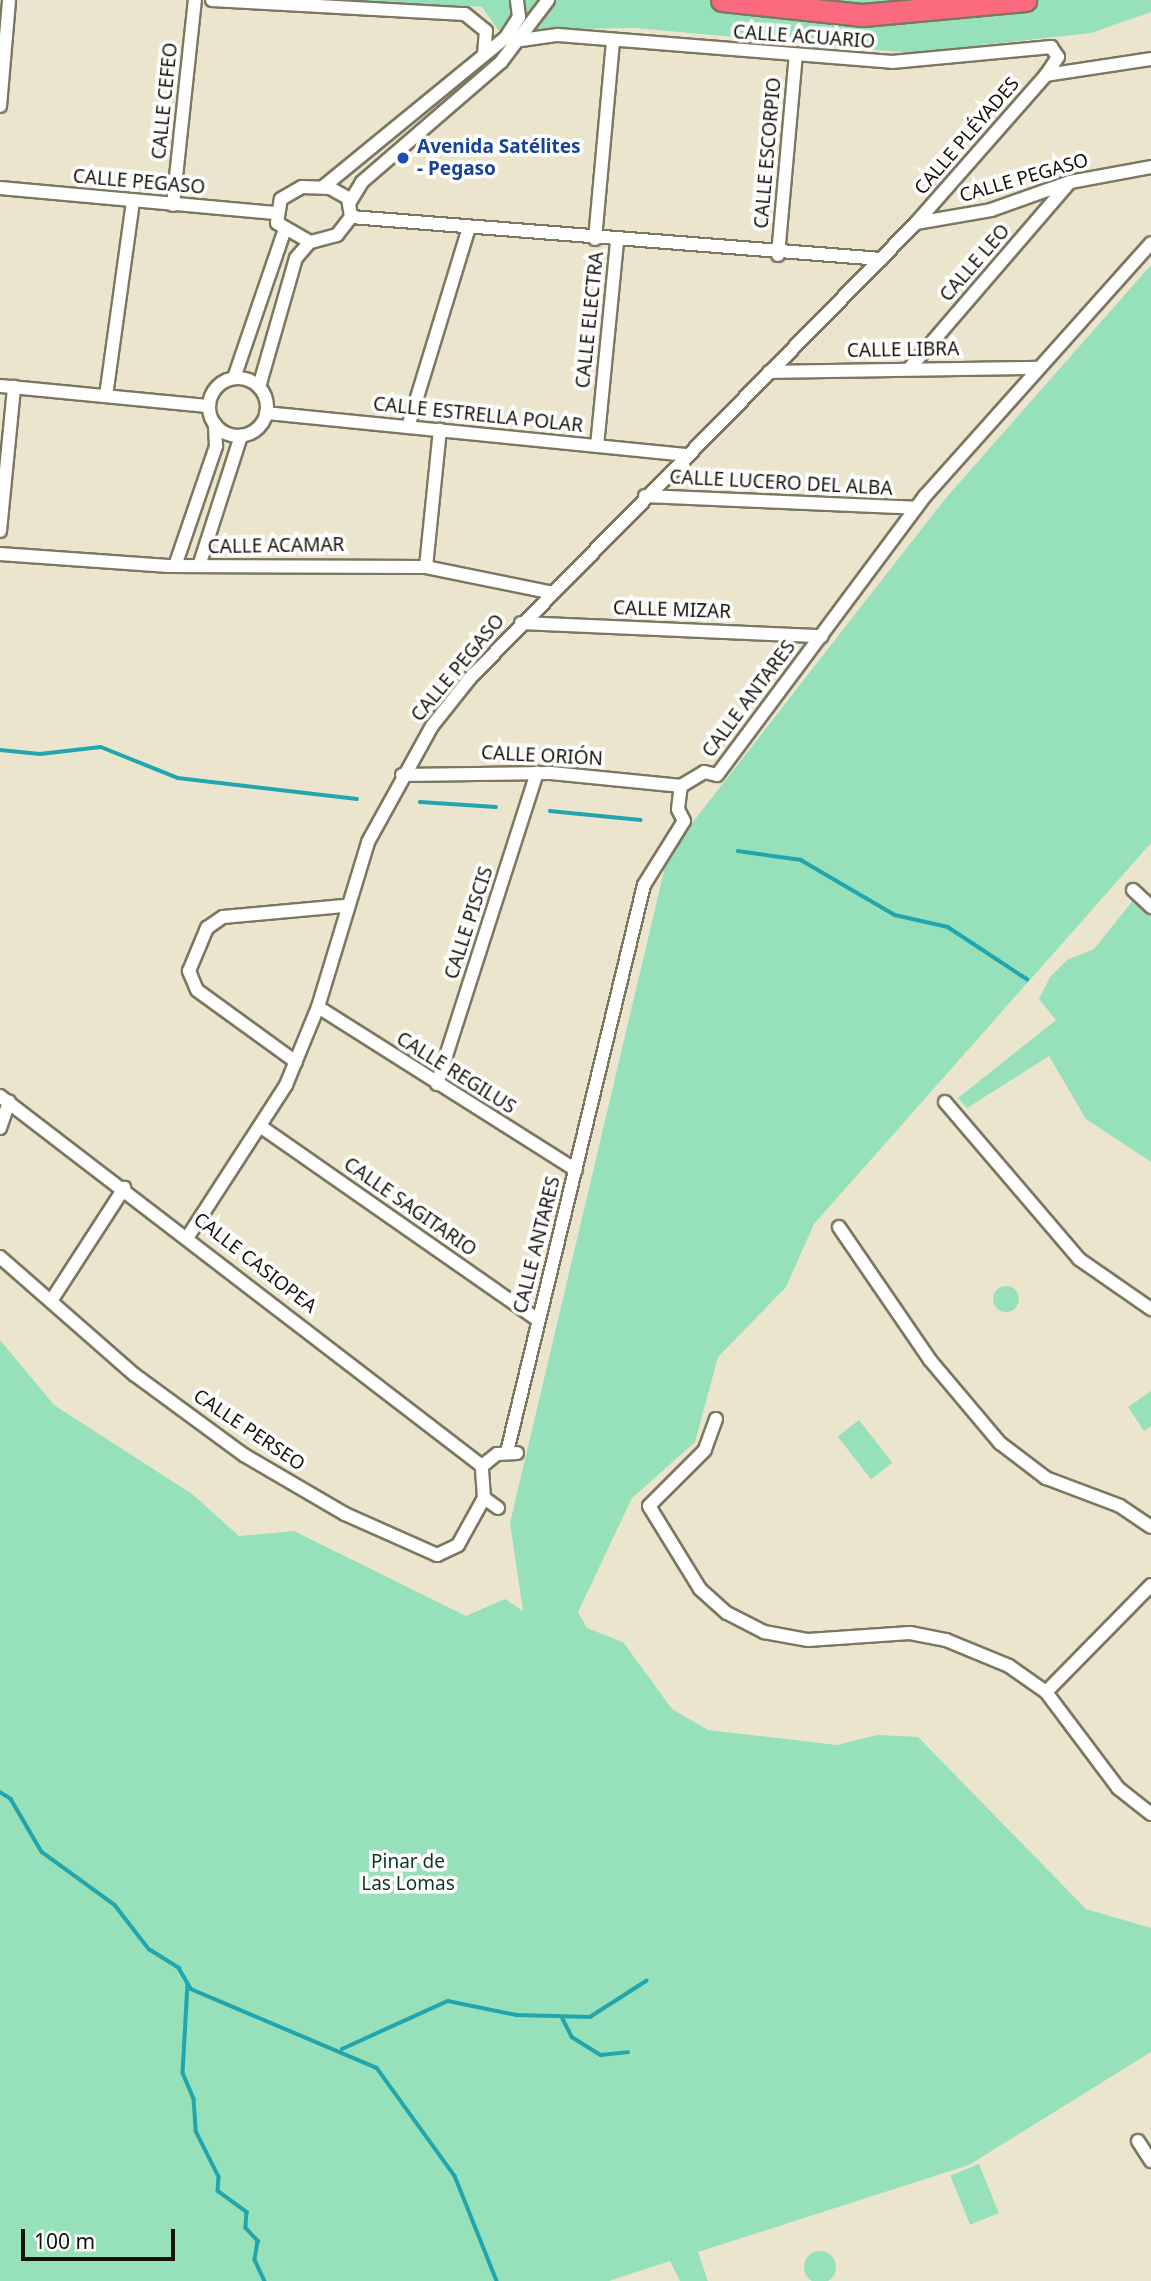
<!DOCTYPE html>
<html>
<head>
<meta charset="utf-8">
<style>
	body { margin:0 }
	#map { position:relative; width:1151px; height:2281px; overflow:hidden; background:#ece5cd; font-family:"Noto Sans",sans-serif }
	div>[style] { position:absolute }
	.green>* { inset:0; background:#96e0ba; transform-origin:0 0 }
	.round { border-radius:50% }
	.stream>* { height:3.5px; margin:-1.75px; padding:0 1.75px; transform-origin:1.75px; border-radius:1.75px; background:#21a6ad }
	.roads { filter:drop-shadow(2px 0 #7d7761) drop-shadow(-2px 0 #7d7761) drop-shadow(0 2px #7d7761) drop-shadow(0 -2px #7d7761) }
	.street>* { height:12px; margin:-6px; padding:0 6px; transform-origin:6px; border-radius:6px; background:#fff }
	.street>.ring { margin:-6px; padding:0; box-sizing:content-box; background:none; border:12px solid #fff; border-radius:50% }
	.highway>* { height:21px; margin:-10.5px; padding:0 10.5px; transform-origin:10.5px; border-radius:10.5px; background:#fc6a80 }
	.dots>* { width:19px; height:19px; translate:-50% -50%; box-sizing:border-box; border:4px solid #fff; border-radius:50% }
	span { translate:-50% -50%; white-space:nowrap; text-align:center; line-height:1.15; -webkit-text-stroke:7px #fff; paint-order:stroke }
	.street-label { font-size:19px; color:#14120a }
	.transit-label { font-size:19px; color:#164399; font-weight:700 }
	.left { translate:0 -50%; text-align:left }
	.park-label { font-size:19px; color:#0d3524 }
	.scale { position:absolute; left:21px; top:2229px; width:154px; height:32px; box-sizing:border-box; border:4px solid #14120a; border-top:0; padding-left:9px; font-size:21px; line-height:24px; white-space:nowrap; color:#14120a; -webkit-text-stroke:5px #fff; paint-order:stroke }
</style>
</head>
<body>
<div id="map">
	<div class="green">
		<div style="clip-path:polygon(344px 0,1151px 0,1151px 12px,1091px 33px,910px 53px,635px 28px,498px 30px,482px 7px)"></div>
		<div style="clip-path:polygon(1151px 265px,1151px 843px,814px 1224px,786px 1287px,718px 1357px,695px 1442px,632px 1498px,578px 1612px,587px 1628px,623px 1642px,672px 1709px,708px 1730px,837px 1745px,877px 1735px,918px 1737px,1086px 1909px,1151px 1928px,1151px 2052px,969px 2165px,698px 2252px,708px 2281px,680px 2281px,670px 2261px,609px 2281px,0 2281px,0 1340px,54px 1405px,192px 1494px,239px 1536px,294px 1531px,466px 1616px,505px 1599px,523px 1611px,510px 1523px,668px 854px,945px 499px)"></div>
		<div style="clip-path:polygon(1135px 898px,1151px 915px,1151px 1162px,1086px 1119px,1049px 1056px,967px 1108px,958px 1098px,1056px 1020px,1039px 999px,1050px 977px,1067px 960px,1094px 949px)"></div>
		<div class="round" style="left:993px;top:1286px;width:26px;height:26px"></div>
		<div style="clip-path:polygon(1151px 1391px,1151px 1426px,1144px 1431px,1128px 1407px)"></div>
		<div style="left:859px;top:1420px;width:54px;height:27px;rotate:52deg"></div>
		<div style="left:979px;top:2164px;width:53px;height:31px;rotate:68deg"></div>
		<div class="round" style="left:804px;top:2251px;width:32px;height:32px"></div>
	</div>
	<div class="stream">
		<div style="left:0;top:750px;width:40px;rotate:5.7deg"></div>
		<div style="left:40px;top:754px;width:61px;rotate:-6.5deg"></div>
		<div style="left:101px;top:747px;width:83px;rotate:21.9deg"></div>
		<div style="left:178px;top:778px;width:180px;rotate:6.7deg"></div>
		<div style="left:420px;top:802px;width:76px;rotate:3.8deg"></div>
		<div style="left:550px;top:811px;width:91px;rotate:5.6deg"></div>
		<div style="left:738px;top:851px;width:64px;rotate:8.1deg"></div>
		<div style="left:801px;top:860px;width:109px;rotate:30.3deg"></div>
		<div style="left:895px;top:915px;width:54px;rotate:12.8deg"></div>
		<div style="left:948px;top:927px;width:95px;rotate:33.4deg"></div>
		<div style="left:0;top:1792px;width:13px;rotate:32deg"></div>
		<div style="left:11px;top:1799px;width:61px;rotate:59.7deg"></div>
		<div style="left:42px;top:1852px;width:90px;rotate:36deg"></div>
		<div style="left:115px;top:1905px;width:56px;rotate:52.3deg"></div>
		<div style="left:149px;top:1949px;width:36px;rotate:32deg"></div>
		<div style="left:179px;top:1968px;width:24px;rotate:60deg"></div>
		<div style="left:191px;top:1989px;width:202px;rotate:23deg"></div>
		<div style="left:377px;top:2068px;width:133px;rotate:54.2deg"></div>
		<div style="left:455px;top:2176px;width:113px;rotate:68.2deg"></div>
		<div style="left:188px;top:1984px;width:89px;rotate:93.2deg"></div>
		<div style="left:183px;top:2073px;width:28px;rotate:67deg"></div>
		<div style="left:194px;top:2099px;width:32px;rotate:86deg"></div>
		<div style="left:196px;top:2131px;width:51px;rotate:63.4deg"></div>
		<div style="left:219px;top:2177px;width:14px;rotate:94deg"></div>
		<div style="left:218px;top:2191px;width:36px;rotate:36deg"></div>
		<div style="left:247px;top:2212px;width:16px;rotate:94deg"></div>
		<div style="left:246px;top:2228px;width:18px;rotate:47deg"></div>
		<div style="left:258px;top:2241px;width:19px;rotate:99deg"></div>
		<div style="left:255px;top:2260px;width:23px;rotate:65deg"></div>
		<div style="left:563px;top:2019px;width:20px;rotate:63deg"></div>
		<div style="left:572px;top:2037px;width:34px;rotate:32deg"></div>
		<div style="left:601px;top:2055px;width:27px;rotate:-6deg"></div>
		<div style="left:342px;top:2049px;width:116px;rotate:-24.4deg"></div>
		<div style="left:448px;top:2001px;width:70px;rotate:11.5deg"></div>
		<div style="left:517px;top:2015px;width:73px;rotate:1.6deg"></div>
		<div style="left:590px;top:2017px;width:67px;rotate:-32.7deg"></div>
	</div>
	<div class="roads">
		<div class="street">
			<div style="left:212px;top:0;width:253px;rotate:3.2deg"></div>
			<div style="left:465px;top:14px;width:27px;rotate:39deg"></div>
			<div style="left:486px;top:31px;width:24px;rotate:95deg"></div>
			<div style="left:521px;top:40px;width:37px;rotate:-8deg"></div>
			<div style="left:558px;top:35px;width:335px;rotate:4.6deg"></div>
			<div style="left:892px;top:62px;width:160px;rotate:-5.4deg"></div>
			<div style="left:1051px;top:47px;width:12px;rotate:55deg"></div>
			<div style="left:1058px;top:57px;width:22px;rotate:124deg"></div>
			<div style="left:1046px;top:75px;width:197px;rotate:131.3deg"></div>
			<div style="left:1046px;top:75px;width:106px;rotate:-8.7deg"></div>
			<div style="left:0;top:106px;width:106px;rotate:-85.1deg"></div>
			<div style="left:302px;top:187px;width:28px;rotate:2deg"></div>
			<div style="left:330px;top:188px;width:21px;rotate:29deg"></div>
			<div style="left:348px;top:198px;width:19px;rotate:81deg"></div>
			<div style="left:351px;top:217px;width:23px;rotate:128deg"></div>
			<div style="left:337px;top:235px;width:28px;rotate:165deg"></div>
			<div style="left:310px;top:242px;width:38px;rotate:-150deg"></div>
			<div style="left:277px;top:223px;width:24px;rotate:-81deg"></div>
			<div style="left:281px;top:199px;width:24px;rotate:-30deg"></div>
			<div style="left:323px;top:187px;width:237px;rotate:-39.3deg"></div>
			<div style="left:506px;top:37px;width:24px;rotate:-57deg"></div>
			<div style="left:519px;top:17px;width:17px;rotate:-97deg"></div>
			<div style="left:0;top:188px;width:276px;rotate:5.2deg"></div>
			<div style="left:350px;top:202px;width:23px;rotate:-59deg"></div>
			<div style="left:362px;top:182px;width:184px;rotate:-40.8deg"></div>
			<div style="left:501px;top:62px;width:78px;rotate:-52.8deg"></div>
			<div style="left:173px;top:205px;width:206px;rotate:-83.9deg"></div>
			<div style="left:351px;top:217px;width:532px;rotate:4.53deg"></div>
			<div style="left:595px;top:239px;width:200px;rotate:-84.8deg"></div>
			<div style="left:778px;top:255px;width:201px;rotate:-84.9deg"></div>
			<div style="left:909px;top:369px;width:245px;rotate:-49.3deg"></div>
			<div style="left:769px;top:372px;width:268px;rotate:-0.9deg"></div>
			<div style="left:234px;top:378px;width:154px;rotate:-71.1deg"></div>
			<div class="ring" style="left:209px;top:378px;width:46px;height:46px"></div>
			<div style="left:0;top:386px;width:210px;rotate:5.5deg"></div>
			<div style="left:259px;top:387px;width:134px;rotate:-74deg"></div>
			<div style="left:296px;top:258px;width:21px;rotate:-49deg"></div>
			<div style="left:106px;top:396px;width:196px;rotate:-82.1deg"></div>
			<div style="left:266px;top:413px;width:423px;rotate:5.7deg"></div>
			<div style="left:408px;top:427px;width:208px;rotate:-73deg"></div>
			<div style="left:597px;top:446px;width:206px;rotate:-84.4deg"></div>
			<div style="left:645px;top:496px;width:271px;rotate:2.5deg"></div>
			<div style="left:0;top:531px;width:145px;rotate:-84.4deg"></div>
			<div style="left:0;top:554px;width:169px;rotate:4.1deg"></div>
			<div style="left:169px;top:566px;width:257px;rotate:0.2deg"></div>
			<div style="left:426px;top:567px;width:126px;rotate:11.5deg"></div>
			<div style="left:175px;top:566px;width:127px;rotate:-71.1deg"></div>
			<div style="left:216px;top:446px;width:22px;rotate:-93deg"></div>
			<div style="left:199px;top:566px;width:137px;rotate:-72.1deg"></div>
			<div style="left:426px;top:567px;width:138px;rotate:-84.2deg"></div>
			<div style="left:521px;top:623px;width:301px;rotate:2.5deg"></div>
			<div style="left:402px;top:775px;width:149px;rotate:-0.8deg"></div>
			<div style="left:551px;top:773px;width:131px;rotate:5.7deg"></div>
			<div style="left:1133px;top:890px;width:25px;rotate:43deg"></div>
			<div style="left:318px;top:1007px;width:305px;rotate:32.3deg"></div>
			<div style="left:296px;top:1062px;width:122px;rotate:-144deg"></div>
			<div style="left:197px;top:990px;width:21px;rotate:-113deg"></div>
			<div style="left:189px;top:971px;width:47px;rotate:-67.3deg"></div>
			<div style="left:207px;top:928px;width:19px;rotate:-35deg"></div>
			<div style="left:223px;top:917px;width:121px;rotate:-5.2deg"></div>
			<div style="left:437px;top:1084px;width:327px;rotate:-72.2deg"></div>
			<div style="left:0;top:1096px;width:608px;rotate:37.51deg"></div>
			<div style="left:945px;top:1102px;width:206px;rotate:49.5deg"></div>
			<div style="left:1079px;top:1259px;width:88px;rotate:34.8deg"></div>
			<div style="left:260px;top:1126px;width:339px;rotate:34.9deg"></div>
			<div style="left:0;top:1128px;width:28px;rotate:-71deg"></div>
			<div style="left:839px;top:1227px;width:161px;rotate:55.6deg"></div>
			<div style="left:930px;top:1360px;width:109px;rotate:49.9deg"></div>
			<div style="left:1000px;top:1443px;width:58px;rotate:37.3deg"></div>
			<div style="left:1046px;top:1478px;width:79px;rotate:20.7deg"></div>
			<div style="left:1120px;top:1506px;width:37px;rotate:34deg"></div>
			<div style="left:189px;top:1235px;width:179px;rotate:-57.1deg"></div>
			<div style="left:286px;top:1085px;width:84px;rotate:-67.7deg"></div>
			<div style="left:318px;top:1007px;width:172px;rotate:-73.1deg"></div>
			<div style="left:368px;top:842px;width:132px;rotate:-61.1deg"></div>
			<div style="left:432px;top:726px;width:63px;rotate:-51.5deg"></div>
			<div style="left:471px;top:677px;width:636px;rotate:-45.57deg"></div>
			<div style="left:916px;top:223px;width:76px;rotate:-9.8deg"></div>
			<div style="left:991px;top:210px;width:84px;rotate:-19.5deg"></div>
			<div style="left:1070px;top:182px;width:82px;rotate:-10.5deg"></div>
			<div style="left:0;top:1257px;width:179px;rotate:41.2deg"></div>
			<div style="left:135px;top:1375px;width:135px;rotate:36.3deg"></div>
			<div style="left:244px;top:1455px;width:117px;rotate:30.3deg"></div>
			<div style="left:345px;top:1514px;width:101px;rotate:24deg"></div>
			<div style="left:437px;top:1555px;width:23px;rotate:-25deg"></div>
			<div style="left:458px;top:1545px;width:54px;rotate:-61deg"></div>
			<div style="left:51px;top:1301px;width:135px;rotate:-57.1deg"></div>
			<div style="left:716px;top:1419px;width:33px;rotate:110deg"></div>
			<div style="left:705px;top:1450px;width:79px;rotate:135deg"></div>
			<div style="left:649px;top:1506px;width:97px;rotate:58.4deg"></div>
			<div style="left:700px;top:1589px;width:36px;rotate:42deg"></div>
			<div style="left:727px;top:1613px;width:42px;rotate:27.2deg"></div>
			<div style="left:764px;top:1632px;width:45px;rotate:10.3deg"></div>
			<div style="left:808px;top:1640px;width:102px;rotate:-3.9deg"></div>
			<div style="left:910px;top:1633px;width:37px;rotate:11deg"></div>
			<div style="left:946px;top:1640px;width:68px;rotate:22.4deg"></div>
			<div style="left:1009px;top:1666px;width:45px;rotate:35.1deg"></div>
			<div style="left:1046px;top:1692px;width:120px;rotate:53.1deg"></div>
			<div style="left:1118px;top:1788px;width:42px;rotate:38.2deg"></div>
			<div style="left:507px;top:1452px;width:583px;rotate:-76.42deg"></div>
			<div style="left:644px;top:885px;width:75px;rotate:-58deg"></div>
			<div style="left:684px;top:821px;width:13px;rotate:-117deg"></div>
			<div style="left:678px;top:809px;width:23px;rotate:-83deg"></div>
			<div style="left:681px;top:786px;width:27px;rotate:-31deg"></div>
			<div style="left:704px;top:772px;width:13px;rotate:13deg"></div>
			<div style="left:717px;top:775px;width:348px;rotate:-53.3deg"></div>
			<div style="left:925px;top:496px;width:339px;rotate:-48.2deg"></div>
			<div style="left:498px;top:1508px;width:17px;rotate:-144deg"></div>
			<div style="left:484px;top:1498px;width:32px;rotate:-94deg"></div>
			<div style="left:482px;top:1466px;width:19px;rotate:-39deg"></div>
			<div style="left:497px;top:1454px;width:20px;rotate:-3deg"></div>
			<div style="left:1046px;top:1692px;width:150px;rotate:-45.5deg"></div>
			<div style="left:1138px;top:2141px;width:24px;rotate:57deg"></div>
		</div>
		<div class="highway">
			<div style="left:722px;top:0;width:142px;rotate:6.1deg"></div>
			<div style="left:863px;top:15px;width:163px;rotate:-5.3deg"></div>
		</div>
	</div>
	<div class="dots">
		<div style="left:403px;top:158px;background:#1a4fb4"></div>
	</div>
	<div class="street-label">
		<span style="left:804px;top:37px;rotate:4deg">CALLE ACUARIO</span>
		<span style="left:165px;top:101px;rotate:-84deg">CALLE CEFEO</span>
		<span style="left:967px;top:136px;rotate:-49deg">CALLE PLÉYADES</span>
		<span style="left:768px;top:153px;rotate:-85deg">CALLE ESCORPIO</span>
		<span style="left:1024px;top:178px;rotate:-16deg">CALLE PEGASO</span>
		<span style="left:139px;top:182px;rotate:5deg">CALLE PEGASO</span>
		<span style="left:975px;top:263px;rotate:-49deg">CALLE LEO</span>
		<span style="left:590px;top:320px;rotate:-84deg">CALLE ELECTRA</span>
		<span style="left:903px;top:350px;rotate:-1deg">CALLE LIBRA</span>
		<span style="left:478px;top:415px;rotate:6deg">CALLE ESTRELLA POLAR</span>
		<span style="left:781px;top:483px;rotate:3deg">CALLE LUCERO DEL ALBA</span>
		<span style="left:276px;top:546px;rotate:-1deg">CALLE ACAMAR</span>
		<span style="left:672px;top:610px;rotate:2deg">CALLE MIZAR</span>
		<span style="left:458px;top:668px;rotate:-50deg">CALLE PEGASO</span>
		<span style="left:749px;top:699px;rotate:-53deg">CALLE ANTARES</span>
		<span style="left:542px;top:756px;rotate:3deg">CALLE ORIÓN</span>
		<span style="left:469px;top:923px;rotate:-72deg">CALLE PISCIS</span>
		<span style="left:456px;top:1073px;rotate:32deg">CALLE REGILUS</span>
		<span style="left:410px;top:1207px;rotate:35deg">CALLE SAGITARIO</span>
		<span style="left:537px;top:1245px;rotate:-76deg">CALLE ANTARES</span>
		<span style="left:255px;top:1263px;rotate:38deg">CALLE CASIOPEA</span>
		<span style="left:249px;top:1430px;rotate:34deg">CALLE PERSEO</span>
	</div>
	<div class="transit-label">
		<span class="left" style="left:417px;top:158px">Avenida Satélites<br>- Pegaso</span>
	</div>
	<div class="park-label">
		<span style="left:408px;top:1873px">Pinar de<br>Las Lomas</span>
	</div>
	<div class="scale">100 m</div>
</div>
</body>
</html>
